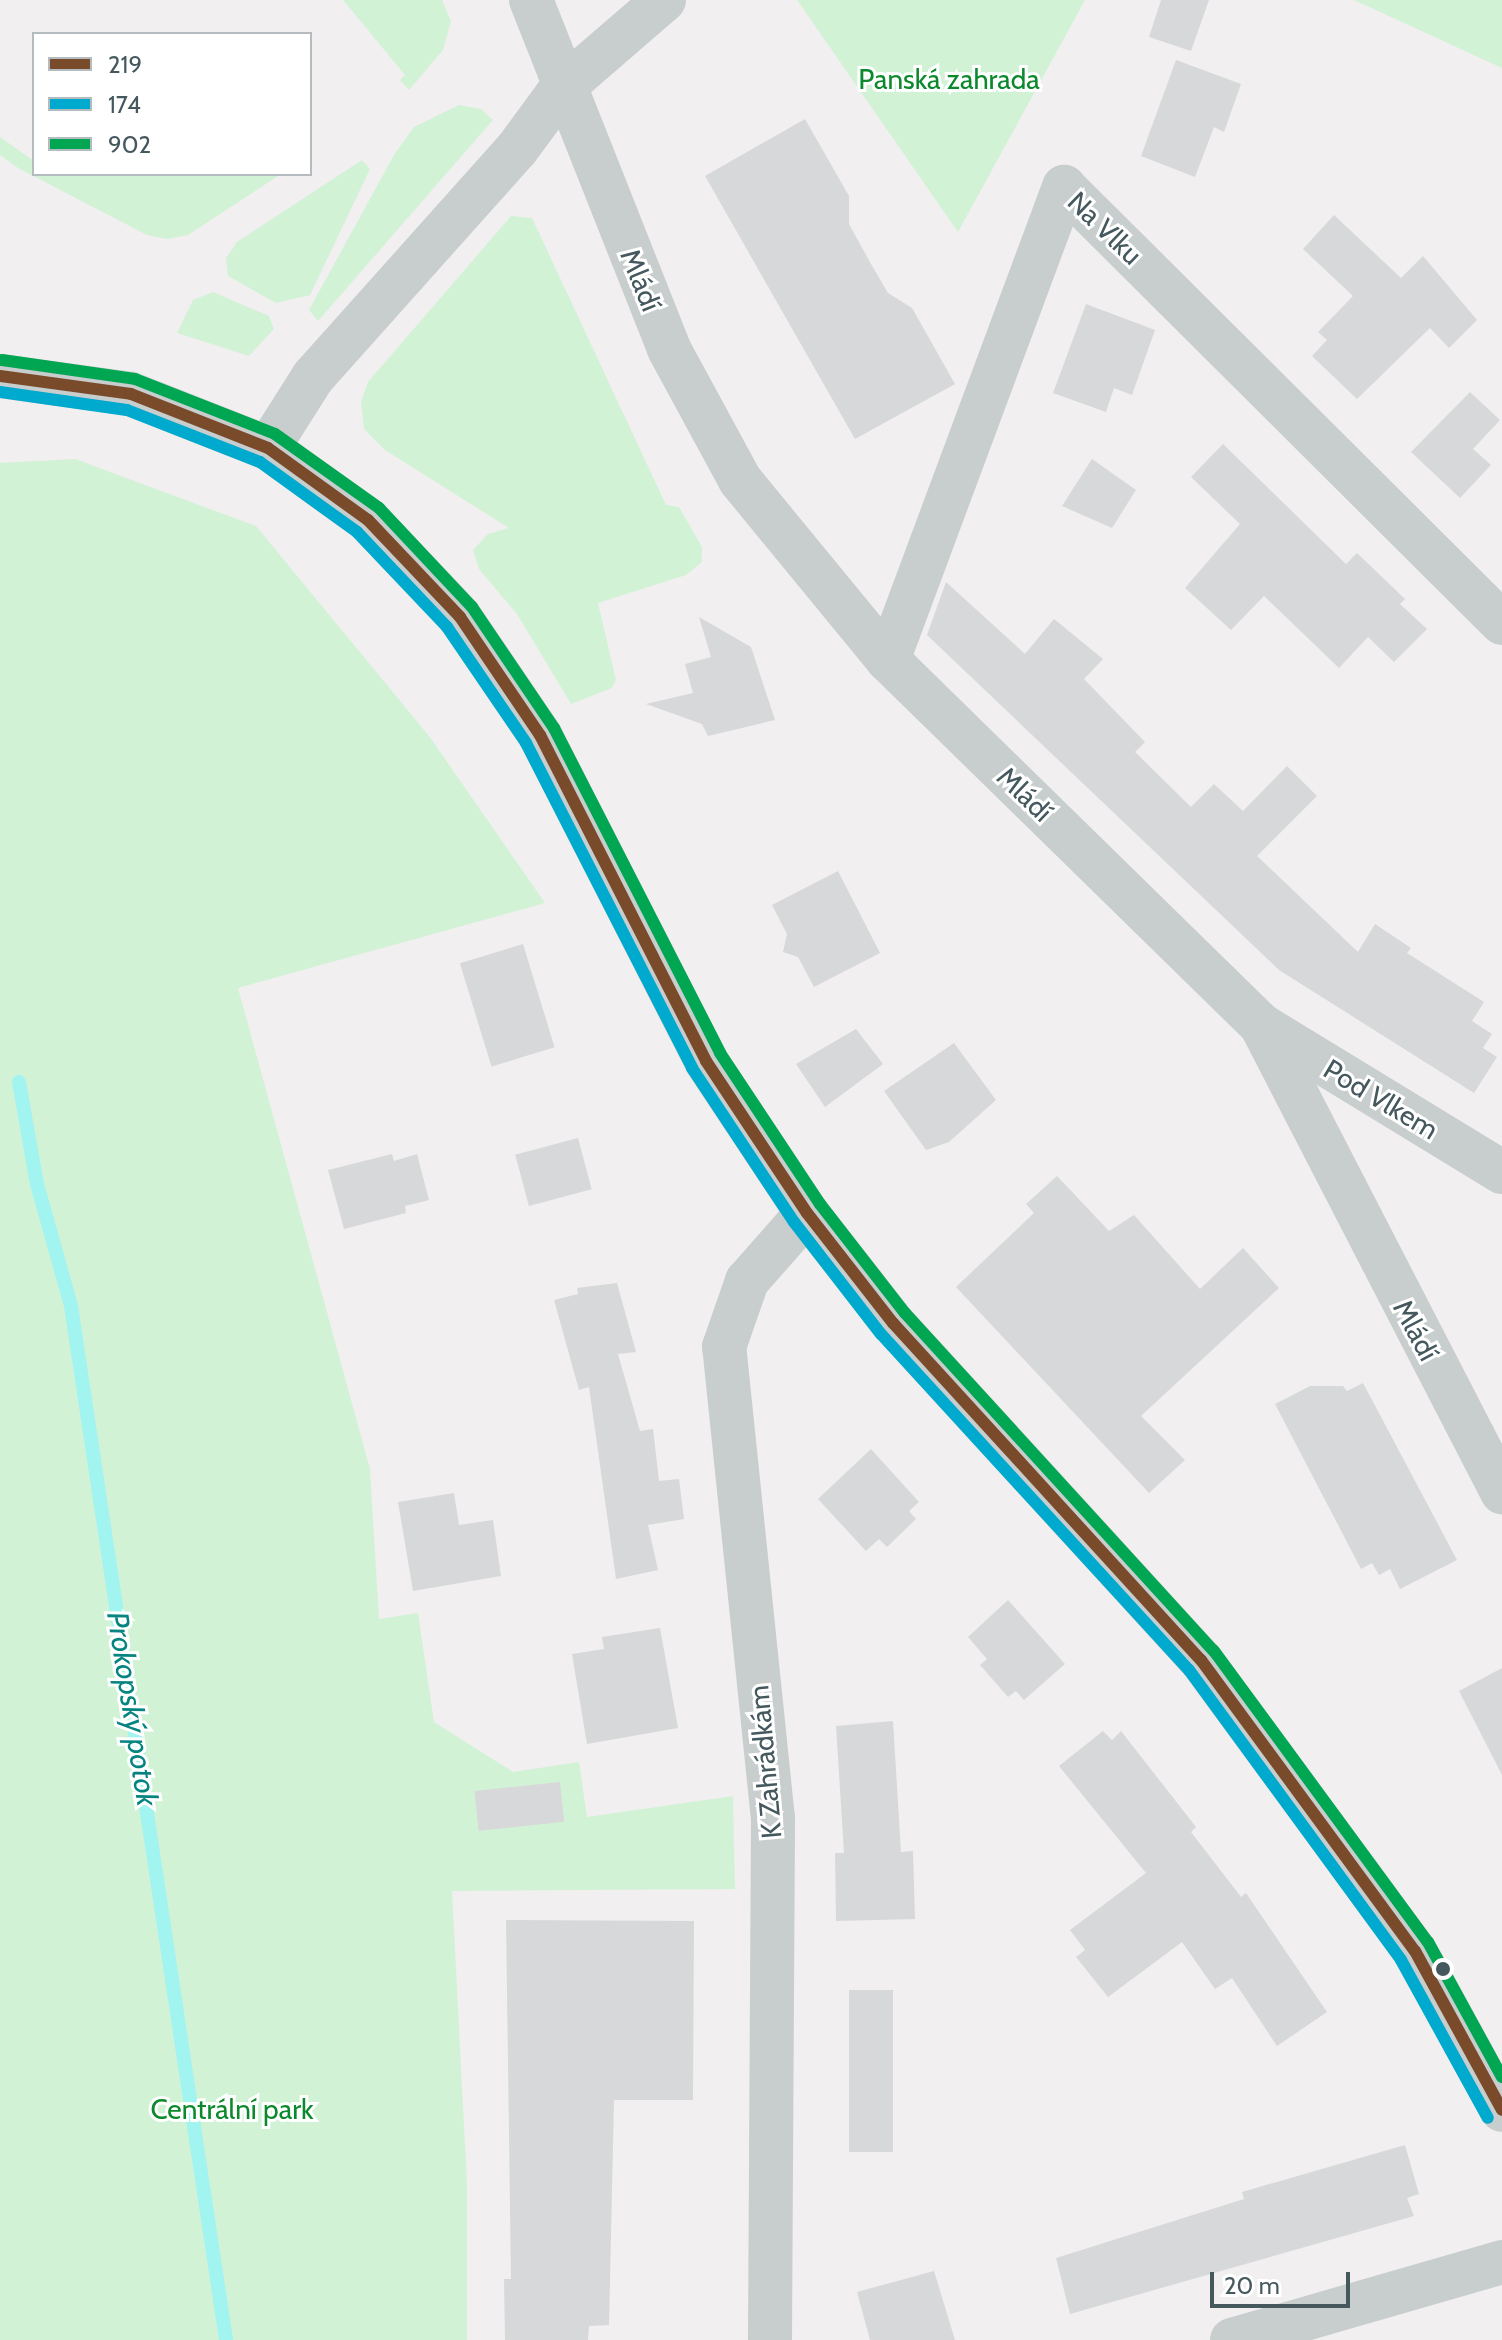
<!DOCTYPE html>
<html>
<head>
<meta charset="utf-8">
<style>
	body { margin:0 }
	#map { position:relative; width:1502px; height:2340px; overflow:hidden; background:#f1eff0; font-family:Cabin,sans-serif }
	div>[style] { position:absolute }
	.green>* { inset:0; background:#d2f2d6 }
	.stream>* { height:14px; margin:-7px; padding:0 7px; transform-origin:7px; border-radius:7px; background:#a2f4f1 }
	.building>* { inset:0; background:#d7d8da; transform-origin:0 0 }
	.minor>* { height:44px; margin:-22px; padding:0 22px; transform-origin:22px; border-radius:22px; background:#c8cdce }
	.tertiary>* { height:44px; margin:-22px; padding:0 22px; transform-origin:22px; border-radius:22px; background:#c8cdce }
	.bus-1>* { height:12px; margin:-6px; padding:0 6px; transform-origin:6px; border-radius:6px; background:#7a4b2a }
	.bus-2>* { height:12px; margin:-6px; padding:0 6px; transform-origin:6px; border-radius:6px; background:#00a9ce }
	.bus-3>* { height:12px; margin:-6px; padding:0 6px; transform-origin:6px; border-radius:6px; background:#00a651 }
	.dots>* { width:22px; height:22px; translate:-50% -50%; box-sizing:border-box; border:4px solid #fff; border-radius:50% }
	span { translate:-50% -50%; white-space:nowrap; text-align:center; line-height:1.15; -webkit-text-stroke:6px #fff; paint-order:stroke }
	.park-label { font-size:28px; color:#0c892c }
	.street-label { font-size:28px; color:#44585e }
	.water-label { font-size:30px; color:#058480; font-style:italic }
	.legend { position:absolute; left:32px; top:32px; width:280px; height:144px; box-sizing:border-box; background:#fff; border:2px solid #b4bcbf; margin:0; padding:10px 14px; list-style:none; font-size:24px; color:#44585e }
	.legend li { display:flex; align-items:center; gap:16px; height:40px }
	.legend b { width:40px; border:2px solid #b4bcbf }
	.scale { position:absolute; left:1210px; top:2272px; width:140px; height:36px; box-sizing:border-box; border:4px solid #44585e; border-top:0; padding-left:10px; font-size:24px; line-height:28px; white-space:nowrap; color:#44585e; -webkit-text-stroke:6px #fff; paint-order:stroke }
</style>
</head>
<body>
<div id="map">
	<div class="green">
		<div style="clip-path:polygon(343px 0,442px 0,451px 21px,443px 50px,409px 90px,400px 80px,405px 75px)"></div>
		<div style="clip-path:polygon(797px 0,1085px 0,958px 232px)"></div>
		<div style="clip-path:polygon(1354px 0,1502px 0,1502px 68px)"></div>
		<div style="clip-path:polygon(459px 105px,481px 109px,493px 120px,318px 321px,309px 310px,394px 155px,414px 127px)"></div>
		<div style="clip-path:polygon(0 137px,34px 161px,34px 174px,281px 174px,188px 235px,167px 239px,147px 235px,18px 168px,0 155px)"></div>
		<div style="clip-path:polygon(362px 160px,370px 169px,310px 295px,276px 303px,228px 276px,226px 258px,237px 242px)"></div>
		<div style="clip-path:polygon(511px 216px,532px 218px,666px 505px,679px 507px,702px 547px,702px 562px,686px 575px,598px 603px,616px 680px,612px 688px,571px 704px,517px 614px,479px 569px,473px 550px,488px 534px,509px 528px,385px 450px,364px 429px,361px 402px,368px 382px)"></div>
		<div style="clip-path:polygon(213px 292px,269px 316px,274px 329px,249px 356px,177px 333px,193px 300px)"></div>
		<div style="clip-path:polygon(75px 459px,256px 526px,429px 736px,545px 903px,238px 988px,370px 1469px,379px 1619px,418px 1613px,434px 1722px,513px 1772px,579px 1762px,587px 1817px,733px 1796px,735px 1889px,452px 1891px,467px 2183px,467px 2340px,0 2340px,0 463px)"></div>
	</div>
	<div class="stream">
		<div style="left:19px;top:1082px;width:104px;rotate:80deg"></div>
		<div style="left:37px;top:1184px;width:127px;rotate:74.4deg"></div>
		<div style="left:71px;top:1306px;width:1046px;rotate:81.47deg"></div>
	</div>
	<div class="building">
		<div style="clip-path:polygon(1161px 0,1209px 0,1191px 51px,1149px 37px)"></div>
		<div style="clip-path:polygon(1176px 60px,1241px 84px,1224px 132px,1214px 127px,1195px 177px,1141px 156px)"></div>
		<div style="clip-path:polygon(805px 119px,849px 196px,849px 224px,871px 264px,888px 293px,912px 308px,955px 384px,855px 439px,705px 176px)"></div>
		<div style="clip-path:polygon(1334px 215px,1401px 278px,1423px 256px,1477px 320px,1449px 348px,1430px 328px,1357px 399px,1312px 356px,1327px 340px,1318px 332px,1353px 296px,1303px 249px)"></div>
		<div style="clip-path:polygon(1086px 304px,1155px 330px,1132px 395px,1114px 388px,1106px 412px,1053px 393px)"></div>
		<div style="clip-path:polygon(1470px 392px,1500px 420px,1473px 449px,1491px 465px,1460px 498px,1411px 452px)"></div>
		<div style="clip-path:polygon(1223px 444px,1346px 564px,1357px 553px,1405px 599px,1400px 604px,1427px 629px,1394px 662px,1368px 637px,1339px 668px,1264px 596px,1231px 630px,1185px 588px,1240px 524px,1191px 477px)"></div>
		<div style="clip-path:polygon(1092px 459px,1136px 490px,1112px 528px,1062px 506px)"></div>
		<div style="clip-path:polygon(946px 582px,1025px 654px,1054px 619px,1103px 659px,1084px 679px,1145px 742px,1135px 752px,1191px 807px,1214px 784px,1243px 811px,1287px 766px,1317px 796px,1257px 856px,1358px 952px,1375px 924px,1411px 948px,1407px 953px,1484px 1002px,1472px 1021px,1492px 1034px,1483px 1048px,1497px 1057px,1474px 1093px,1279px 970px,927px 635px)"></div>
		<div style="clip-path:polygon(699px 617px,751px 647px,775px 720px,708px 736px,702px 724px,646px 704px,693px 693px,685px 664px,711px 657px)"></div>
		<div style="clip-path:polygon(838px 871px,880px 953px,814px 987px,798px 957px,783px 952px,787px 934px,772px 905px)"></div>
		<div style="left:523px;top:944px;width:108px;height:66px;rotate:73deg"></div>
		<div style="clip-path:polygon(856px 1029px,883px 1064px,825px 1107px,796px 1064px)"></div>
		<div style="clip-path:polygon(954px 1043px,996px 1100px,949px 1142px,926px 1150px,884px 1091px)"></div>
		<div style="left:578px;top:1138px;width:53px;height:65px;rotate:75deg"></div>
		<div style="clip-path:polygon(392px 1154px,394px 1161px,417px 1154px,429px 1200px,405px 1206px,406px 1213px,344px 1229px,328px 1170px)"></div>
		<div style="clip-path:polygon(1057px 1176px,1109px 1231px,1134px 1215px,1200px 1289px,1243px 1248px,1279px 1288px,1141px 1416px,1185px 1460px,1149px 1493px,956px 1287px,1034px 1213px,1026px 1204px)"></div>
		<div style="clip-path:polygon(617px 1283px,636px 1352px,618px 1354px,640px 1431px,653px 1429px,659px 1481px,679px 1479px,684px 1519px,648px 1525px,658px 1570px,616px 1579px,589px 1387px,579px 1390px,554px 1300px,578px 1294px,577px 1288px)"></div>
		<div style="clip-path:polygon(1363px 1383px,1457px 1560px,1400px 1589px,1390px 1569px,1379px 1575px,1372px 1563px,1361px 1569px,1275px 1404px,1310px 1386px,1343px 1386px,1347px 1391px)"></div>
		<div style="clip-path:polygon(871px 1449px,919px 1502px,909px 1511px,916px 1519px,887px 1547px,879px 1539px,866px 1551px,818px 1499px)"></div>
		<div style="clip-path:polygon(454px 1493px,459px 1525px,493px 1520px,501px 1576px,413px 1591px,398px 1502px)"></div>
		<div style="clip-path:polygon(1008px 1600px,1065px 1664px,1024px 1700px,1016px 1691px,1008px 1697px,980px 1665px,987px 1659px,968px 1637px)"></div>
		<div style="clip-path:polygon(660px 1628px,678px 1728px,587px 1744px,572px 1654px,604px 1649px,602px 1637px)"></div>
		<div style="clip-path:polygon(1502px 1668px,1502px 1775px,1459px 1691px)"></div>
		<div style="clip-path:polygon(893px 1721px,901px 1852px,913px 1851px,915px 1919px,836px 1921px,835px 1853px,844px 1853px,836px 1726px)"></div>
		<div style="clip-path:polygon(1103px 1731px,1112px 1740px,1121px 1731px,1196px 1827px,1191px 1832px,1241px 1897px,1246px 1893px,1327px 2012px,1277px 2046px,1232px 1978px,1215px 1989px,1182px 1942px,1108px 1997px,1076px 1957px,1085px 1950px,1070px 1930px,1146px 1873px,1059px 1766px)"></div>
		<div style="left:560px;top:1782px;width:40px;height:86px;rotate:84deg"></div>
		<div style="clip-path:polygon(506px 1920px,694px 1921px,693px 2100px,614px 2100px,609px 2325px,589px 2326px,588px 2340px,505px 2340px,504px 2279px,511px 2279px)"></div>
		<div style="left:893px;top:1990px;width:162px;height:44px;rotate:90deg"></div>
		<div style="clip-path:polygon(1405px 2145px,1419px 2194px,1407px 2198px,1414px 2216px,1070px 2314px,1056px 2258px,1244px 2199px,1242px 2192px)"></div>
		<div style="clip-path:polygon(934px 2271px,955px 2340px,870px 2340px,857px 2292px)"></div>
	</div>
	<div class="minor">
		<div style="left:531px;top:0;width:375px;rotate:68.4deg"></div>
		<div style="left:669px;top:349px;width:149px;rotate:61.5deg"></div>
		<div style="left:740px;top:480px;width:233px;rotate:50.6deg"></div>
		<div style="left:888px;top:660px;width:522px;rotate:44.38deg"></div>
		<div style="left:1261px;top:1025px;width:526px;rotate:62.7deg"></div>
		<div style="left:268px;top:448px;width:84px;rotate:-57.6deg"></div>
		<div style="left:313px;top:377px;width:306px;rotate:-48.2deg"></div>
		<div style="left:517px;top:149px;width:74px;rotate:-53.7deg"></div>
		<div style="left:561px;top:89px;width:136px;rotate:-40.8deg"></div>
		<div style="left:888px;top:660px;width:505px;rotate:-69.59deg"></div>
		<div style="left:1064px;top:187px;width:618px;rotate:44.87deg"></div>
		<div style="left:1261px;top:1025px;width:282px;rotate:31.4deg"></div>
		<div style="left:770px;top:2340px;width:521px;rotate:-89.67deg"></div>
		<div style="left:773px;top:1819px;width:475px;rotate:-95.9deg"></div>
		<div style="left:724px;top:1347px;width:70px;rotate:-70.8deg"></div>
		<div style="left:747px;top:1281px;width:91px;rotate:-48.6deg"></div>
		<div style="left:1232px;top:2340px;width:281px;rotate:-16.1deg"></div>
	</div>
	<div class="tertiary">
		<div style="left:0;top:376px;width:132px;rotate:7.8deg"></div>
		<div style="left:131px;top:394px;width:147px;rotate:21.5deg"></div>
		<div style="left:268px;top:448px;width:123px;rotate:35.8deg"></div>
		<div style="left:368px;top:520px;width:134px;rotate:46.5deg"></div>
		<div style="left:460px;top:617px;width:143px;rotate:55.9deg"></div>
		<div style="left:540px;top:735px;width:366px;rotate:63deg"></div>
		<div style="left:706px;top:1061px;width:182px;rotate:56.4deg"></div>
		<div style="left:807px;top:1213px;width:140px;rotate:52deg"></div>
		<div style="left:893px;top:1323px;width:457px;rotate:47.6deg"></div>
		<div style="left:1201px;top:1660px;width:361px;rotate:53.7deg"></div>
		<div style="left:1415px;top:1951px;width:181px;rotate:61.3deg"></div>
	</div>
	<div class="bus-1">
		<div style="left:0;top:376px;width:132px;rotate:7.8deg"></div>
		<div style="left:131px;top:394px;width:147px;rotate:21.5deg"></div>
		<div style="left:268px;top:448px;width:123px;rotate:35.8deg"></div>
		<div style="left:368px;top:520px;width:134px;rotate:46.5deg"></div>
		<div style="left:460px;top:617px;width:143px;rotate:55.9deg"></div>
		<div style="left:540px;top:735px;width:366px;rotate:63deg"></div>
		<div style="left:706px;top:1061px;width:182px;rotate:56.4deg"></div>
		<div style="left:807px;top:1213px;width:140px;rotate:52deg"></div>
		<div style="left:893px;top:1323px;width:457px;rotate:47.6deg"></div>
		<div style="left:1201px;top:1660px;width:361px;rotate:53.7deg"></div>
		<div style="left:1415px;top:1951px;width:181px;rotate:61.3deg"></div>
	</div>
	<div class="bus-2">
		<div style="left:0;top:392px;width:128px;rotate:8.1deg"></div>
		<div style="left:127px;top:410px;width:143px;rotate:21.4deg"></div>
		<div style="left:260px;top:462px;width:120px;rotate:35.8deg"></div>
		<div style="left:357px;top:532px;width:131px;rotate:46.5deg"></div>
		<div style="left:447px;top:627px;width:140px;rotate:55.7deg"></div>
		<div style="left:526px;top:743px;width:365px;rotate:62.9deg"></div>
		<div style="left:692px;top:1068px;width:185px;rotate:56.5deg"></div>
		<div style="left:794px;top:1222px;width:142px;rotate:52.2deg"></div>
		<div style="left:881px;top:1334px;width:456px;rotate:47.5deg"></div>
		<div style="left:1189px;top:1670px;width:359px;rotate:53.8deg"></div>
		<div style="left:1401px;top:1960px;width:180px;rotate:61.2deg"></div>
	</div>
	<div class="bus-3">
		<div style="left:2px;top:360px;width:134px;rotate:8.1deg"></div>
		<div style="left:135px;top:379px;width:150px;rotate:21.4deg"></div>
		<div style="left:275px;top:434px;width:128px;rotate:35.4deg"></div>
		<div style="left:379px;top:508px;width:136px;rotate:46.8deg"></div>
		<div style="left:472px;top:607px;width:146px;rotate:55.9deg"></div>
		<div style="left:554px;top:728px;width:365px;rotate:62.9deg"></div>
		<div style="left:720px;top:1053px;width:181px;rotate:56.5deg"></div>
		<div style="left:820px;top:1204px;width:138px;rotate:52.1deg"></div>
		<div style="left:905px;top:1313px;width:458px;rotate:47.6deg"></div>
		<div style="left:1214px;top:1651px;width:361px;rotate:53.7deg"></div>
		<div style="left:1428px;top:1942px;width:154px;rotate:61.3deg"></div>
	</div>
	<div class="dots">
		<div style="left:1443px;top:1969px;background:#44585e"></div>
	</div>
	<div class="park-label">
		<span style="left:949px;top:79px">Panská zahrada</span>
		<span style="left:232px;top:2109px">Centrální park</span>
	</div>
	<div class="street-label">
		<span style="left:1105px;top:228px;rotate:44deg">Na Vlku</span>
		<span style="left:641px;top:280px;rotate:68deg">Mládí</span>
		<span style="left:1025px;top:794px;rotate:44deg">Mládí</span>
		<span style="left:1381px;top:1099px;rotate:31deg">Pod Vlkem</span>
		<span style="left:1416px;top:1330px;rotate:62deg">Mládí</span>
		<span style="left:765px;top:1762px;rotate:-95deg">K Zahrádkám</span>
	</div>
	<div class="water-label">
		<span style="left:132px;top:1709px;rotate:81deg">Prokopský potok</span>
	</div>
	<ul class="legend">
	<li><b style="height:10px;background:#7a4b2a"></b>219</li>
	<li><b style="height:10px;background:#00a9ce"></b>174</li>
	<li><b style="height:10px;background:#00a651"></b>902</li>
	</ul>
	<div class="scale">20 m</div>
</div>
</body>
</html>
